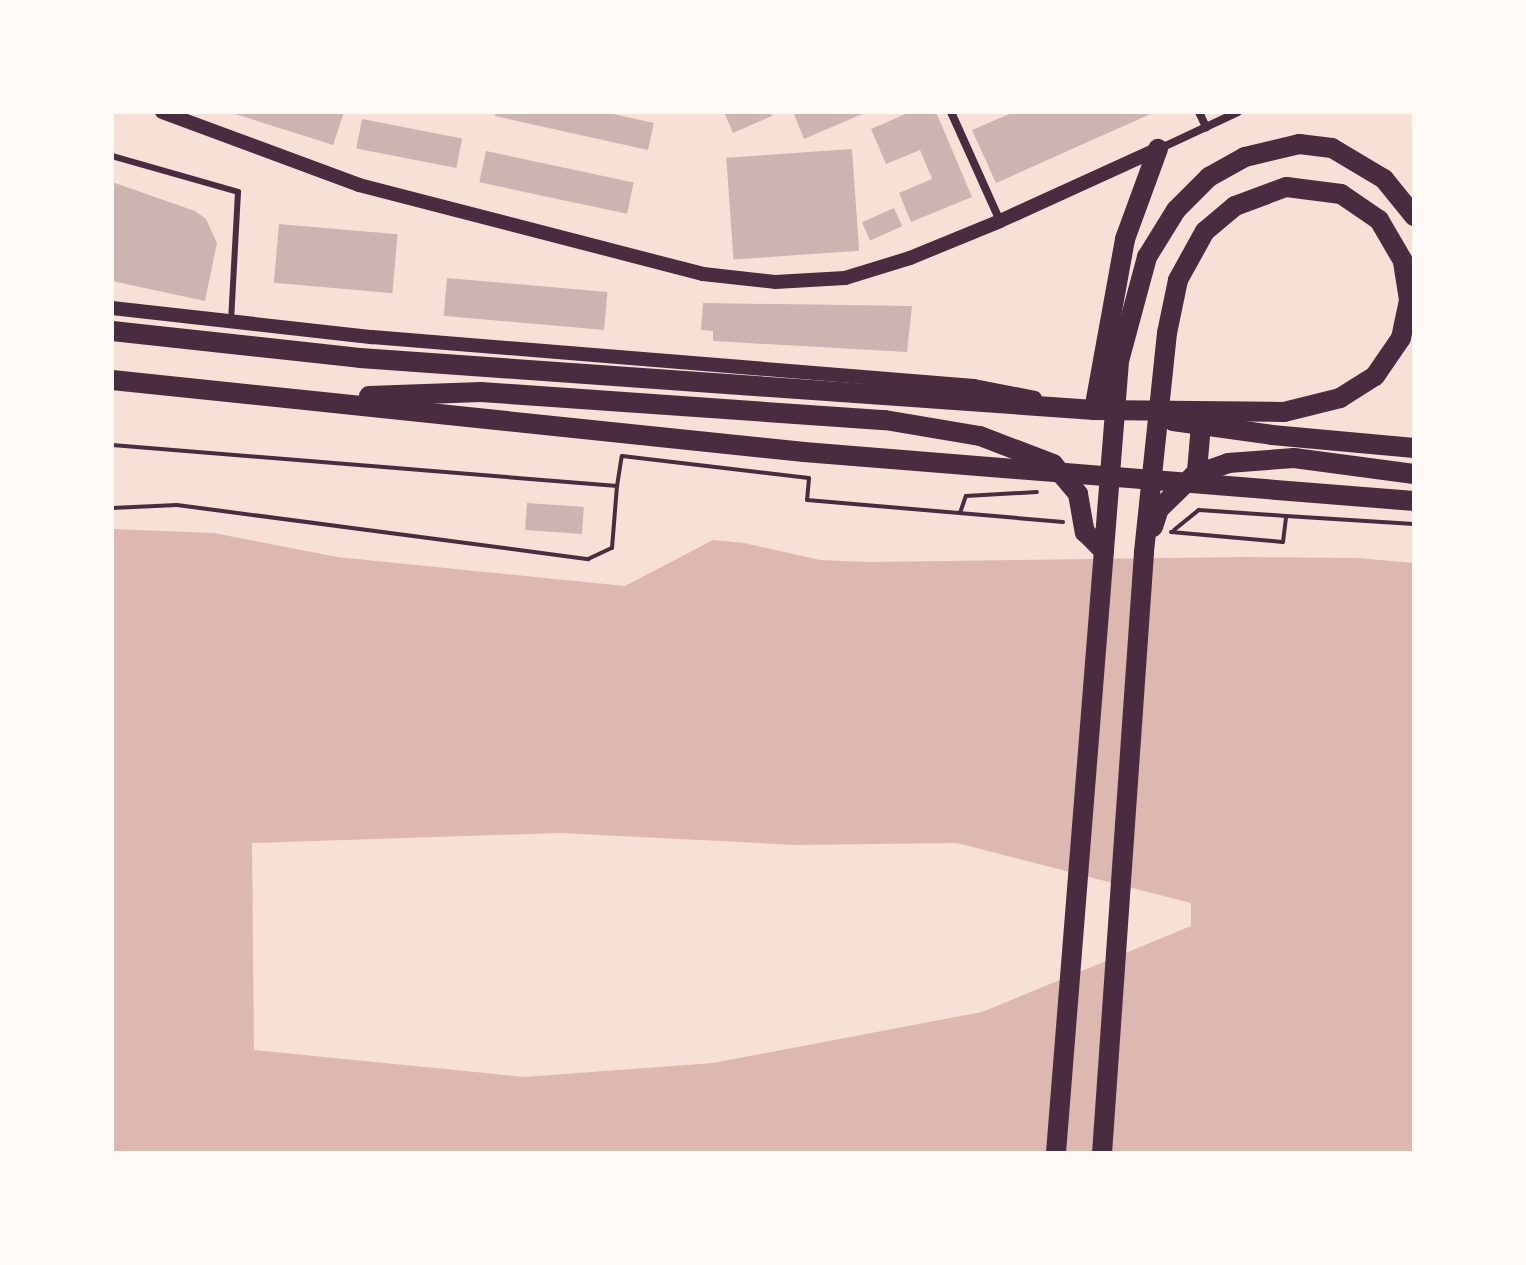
<!DOCTYPE html>
<html>
<head>
<meta charset="utf-8">
<style>
	body { margin:0 }
	#map { position:relative; width:1526px; height:1265px; overflow:hidden; background:#f7e1d7; font-family:"Golos Text",sans-serif }
	div>[style] { position:absolute }
	.water>* { inset:0; background:#dcb8b0 }
	.building>* { inset:0; background:#ccb4b1; transform-origin:0 0 }
	.path>* { height:4px; margin:-2px; padding:0 2px; transform-origin:2px; border-radius:2px; background:#4a2c40 }
	.service>* { height:6px; margin:-3px; padding:0 3px; transform-origin:3px; border-radius:3px; background:#4a2c40 }
	.minor>* { height:8px; margin:-4px; padding:0 4px; transform-origin:4px; border-radius:4px; background:#4a2c40 }
	.tertiary>* { height:14px; margin:-7px; padding:0 7px; transform-origin:7px; border-radius:7px; background:#4a2c40 }
	.primary>* { height:20px; margin:-10px; padding:0 10px; transform-origin:10px; border-radius:10px; background:#4a2c40 }
	span { translate:-50% -50%; white-space:nowrap; text-align:center; line-height:1.15; -webkit-text-stroke:6px #fffaf5; paint-order:stroke }
	.frame { position:absolute; inset:0; border:114px solid #fffaf5; pointer-events:none }
</style>
</head>
<body>
<div id="map">
	<div class="water">
		<div style="clip-path:polygon(evenodd,112px 529px,214px 533px,337px 557px,625px 586px,713px 540px,744px 543px,820px 560px,869px 562px,1243px 557px,1357px 558px,1414px 563px,1414px 1153px,112px 1153px,112px 529px,560px 833px,796px 845px,957px 843px,1191px 903px,1191px 926px,982px 1012px,713px 1063px,524px 1077px,254px 1050px,252px 843px,560px 833px)"></div>
	</div>
	<div class="building">
		<div style="clip-path:polygon(229px 112px,344px 112px,333px 145px)"></div>
		<div style="clip-path:polygon(496px 112px,604px 112px,654px 123px,648px 150px,495px 116px)"></div>
		<div style="clip-path:polygon(724px 112px,770px 112px,772px 116px,733px 133px)"></div>
		<div style="clip-path:polygon(793px 112px,867px 112px,804px 139px)"></div>
		<div style="clip-path:polygon(910px 112px,936px 112px,972px 197px,911px 222px,899px 193px,932px 179px,920px 150px,886px 164px,871px 129px)"></div>
		<div style="clip-path:polygon(1014px 112px,1155px 112px,996px 183px,972px 130px)"></div>
		<div style="left:362px;top:119px;width:102px;height:30px;rotate:11deg"></div>
		<div style="left:852px;top:149px;width:102px;height:126px;rotate:86deg"></div>
		<div style="left:486px;top:151px;width:151px;height:32px;rotate:12deg"></div>
		<div style="clip-path:polygon(112px 182px,195px 211px,206px 219px,217px 243px,205px 301px,112px 281px)"></div>
		<div style="left:894px;top:208px;width:20px;height:35px;rotate:66deg"></div>
		<div style="left:279px;top:224px;width:119px;height:59px;rotate:5deg"></div>
		<div style="left:447px;top:278px;width:161px;height:38px;rotate:5deg"></div>
		<div style="clip-path:polygon(703px 303px,912px 306px,907px 352px,713px 341px,713px 331px,701px 330px)"></div>
		<div style="left:527px;top:503px;width:57px;height:27px;rotate:4deg"></div>
	</div>
	<div class="path">
		<div style="left:112px;top:445px;width:507px;rotate:4.64deg"></div>
		<div style="left:617px;top:486px;width:30px;rotate:-81deg"></div>
		<div style="left:622px;top:456px;width:188px;rotate:6.7deg"></div>
		<div style="left:809px;top:478px;width:22px;rotate:95deg"></div>
		<div style="left:807px;top:500px;width:257px;rotate:4.9deg"></div>
		<div style="left:112px;top:508px;width:65px;rotate:-2.6deg"></div>
		<div style="left:177px;top:505px;width:415px;rotate:7.5deg"></div>
		<div style="left:588px;top:559px;width:26px;rotate:-25deg"></div>
		<div style="left:612px;top:548px;width:62px;rotate:-85.4deg"></div>
		<div style="left:960px;top:513px;width:18px;rotate:-71deg"></div>
		<div style="left:966px;top:496px;width:71px;rotate:-3.2deg"></div>
		<div style="left:1174px;top:530px;width:32px;rotate:-39deg"></div>
		<div style="left:1199px;top:510px;width:87px;rotate:3.9deg"></div>
		<div style="left:1171px;top:532px;width:112px;rotate:5.1deg"></div>
		<div style="left:1283px;top:542px;width:26px;rotate:-83deg"></div>
		<div style="left:1286px;top:516px;width:128px;rotate:3.6deg"></div>
	</div>
	<div class="service">
		<div style="left:112px;top:156px;width:131px;rotate:15.9deg"></div>
		<div style="left:238px;top:192px;width:130px;rotate:93.1deg"></div>
	</div>
	<div class="minor">
		<div style="left:951px;top:112px;width:120px;rotate:65.8deg"></div>
		<div style="left:1199px;top:112px;width:17px;rotate:65deg"></div>
		<div style="left:1159px;top:149px;width:87px;rotate:-25.1deg"></div>
	</div>
	<div class="tertiary">
		<div style="left:162px;top:112px;width:210px;rotate:20.3deg"></div>
		<div style="left:359px;top:185px;width:355px;rotate:14.5deg"></div>
		<div style="left:703px;top:274px;width:72px;rotate:6.3deg"></div>
		<div style="left:775px;top:282px;width:70px;rotate:-3.3deg"></div>
		<div style="left:845px;top:278px;width:68px;rotate:-17.1deg"></div>
		<div style="left:910px;top:258px;width:97px;rotate:-22.3deg"></div>
		<div style="left:1000px;top:221px;width:174px;rotate:-24.5deg"></div>
		<div style="left:112px;top:308px;width:262px;rotate:6.4deg"></div>
		<div style="left:372px;top:337px;width:604px;rotate:4.65deg"></div>
		<div style="left:974px;top:386px;width:62px;rotate:11.1deg"></div>
	</div>
	<div class="primary">
		<div style="left:112px;top:331px;width:249px;rotate:6.2deg"></div>
		<div style="left:360px;top:358px;width:736px;rotate:4.05deg"></div>
		<div style="left:1094px;top:410px;width:190px;rotate:0.6deg"></div>
		<div style="left:1284px;top:412px;width:58px;rotate:-14deg"></div>
		<div style="left:1340px;top:398px;width:41px;rotate:-32.2deg"></div>
		<div style="left:1375px;top:376px;width:46px;rotate:-55.6deg"></div>
		<div style="left:1401px;top:338px;width:39px;rotate:-78deg"></div>
		<div style="left:1409px;top:300px;width:39px;rotate:-99deg"></div>
		<div style="left:1403px;top:261px;width:48px;rotate:-120.3deg"></div>
		<div style="left:1379px;top:220px;width:46px;rotate:-145.6deg"></div>
		<div style="left:1341px;top:194px;width:55px;rotate:-172.7deg"></div>
		<div style="left:1286px;top:187px;width:54px;rotate:159.6deg"></div>
		<div style="left:1235px;top:206px;width:39px;rotate:140deg"></div>
		<div style="left:1205px;top:231px;width:56px;rotate:118.9deg"></div>
		<div style="left:1178px;top:280px;width:54px;rotate:101.7deg"></div>
		<div style="left:1167px;top:333px;width:221px;rotate:96deg"></div>
		<div style="left:1144px;top:553px;width:601px;rotate:94deg"></div>
		<div style="left:112px;top:380px;width:696px;rotate:5.94deg"></div>
		<div style="left:804px;top:452px;width:612px;rotate:4.59deg"></div>
		<div style="left:369px;top:396px;width:112px;rotate:-2deg"></div>
		<div style="left:481px;top:392px;width:405px;rotate:4deg"></div>
		<div style="left:885px;top:420px;width:96px;rotate:9.6deg"></div>
		<div style="left:980px;top:436px;width:78px;rotate:21deg"></div>
		<div style="left:1053px;top:464px;width:39px;rotate:50deg"></div>
		<div style="left:1078px;top:494px;width:39px;rotate:80deg"></div>
		<div style="left:1085px;top:532px;width:27px;rotate:45deg"></div>
		<div style="left:1094px;top:410px;width:174px;rotate:-79.7deg"></div>
		<div style="left:1125px;top:239px;width:96px;rotate:-69.9deg"></div>
		<div style="left:1173px;top:421px;width:100px;rotate:8deg"></div>
		<div style="left:1272px;top:435px;width:143px;rotate:5.2deg"></div>
		<div style="left:1196px;top:483px;width:58px;rotate:-85.1deg"></div>
		<div style="left:1153px;top:527px;width:19px;rotate:-72deg"></div>
		<div style="left:1159px;top:509px;width:49px;rotate:-44.2deg"></div>
		<div style="left:1194px;top:475px;width:36px;rotate:-19deg"></div>
		<div style="left:1228px;top:463px;width:66px;rotate:-4.3deg"></div>
		<div style="left:1294px;top:458px;width:121px;rotate:7.6deg"></div>
		<div style="left:1056px;top:1153px;width:795px;rotate:-85.45deg"></div>
		<div style="left:1119px;top:361px;width:108px;rotate:-74.9deg"></div>
		<div style="left:1147px;top:257px;width:55px;rotate:-58.3deg"></div>
		<div style="left:1176px;top:210px;width:47px;rotate:-45deg"></div>
		<div style="left:1209px;top:177px;width:41px;rotate:-29.1deg"></div>
		<div style="left:1245px;top:157px;width:56px;rotate:-13.5deg"></div>
		<div style="left:1299px;top:144px;width:33px;rotate:7deg"></div>
		<div style="left:1332px;top:148px;width:61px;rotate:30.8deg"></div>
		<div style="left:1384px;top:179px;width:48px;rotate:51deg"></div>
	</div>
	<div class="frame"></div>
</div>
</body>
</html>
